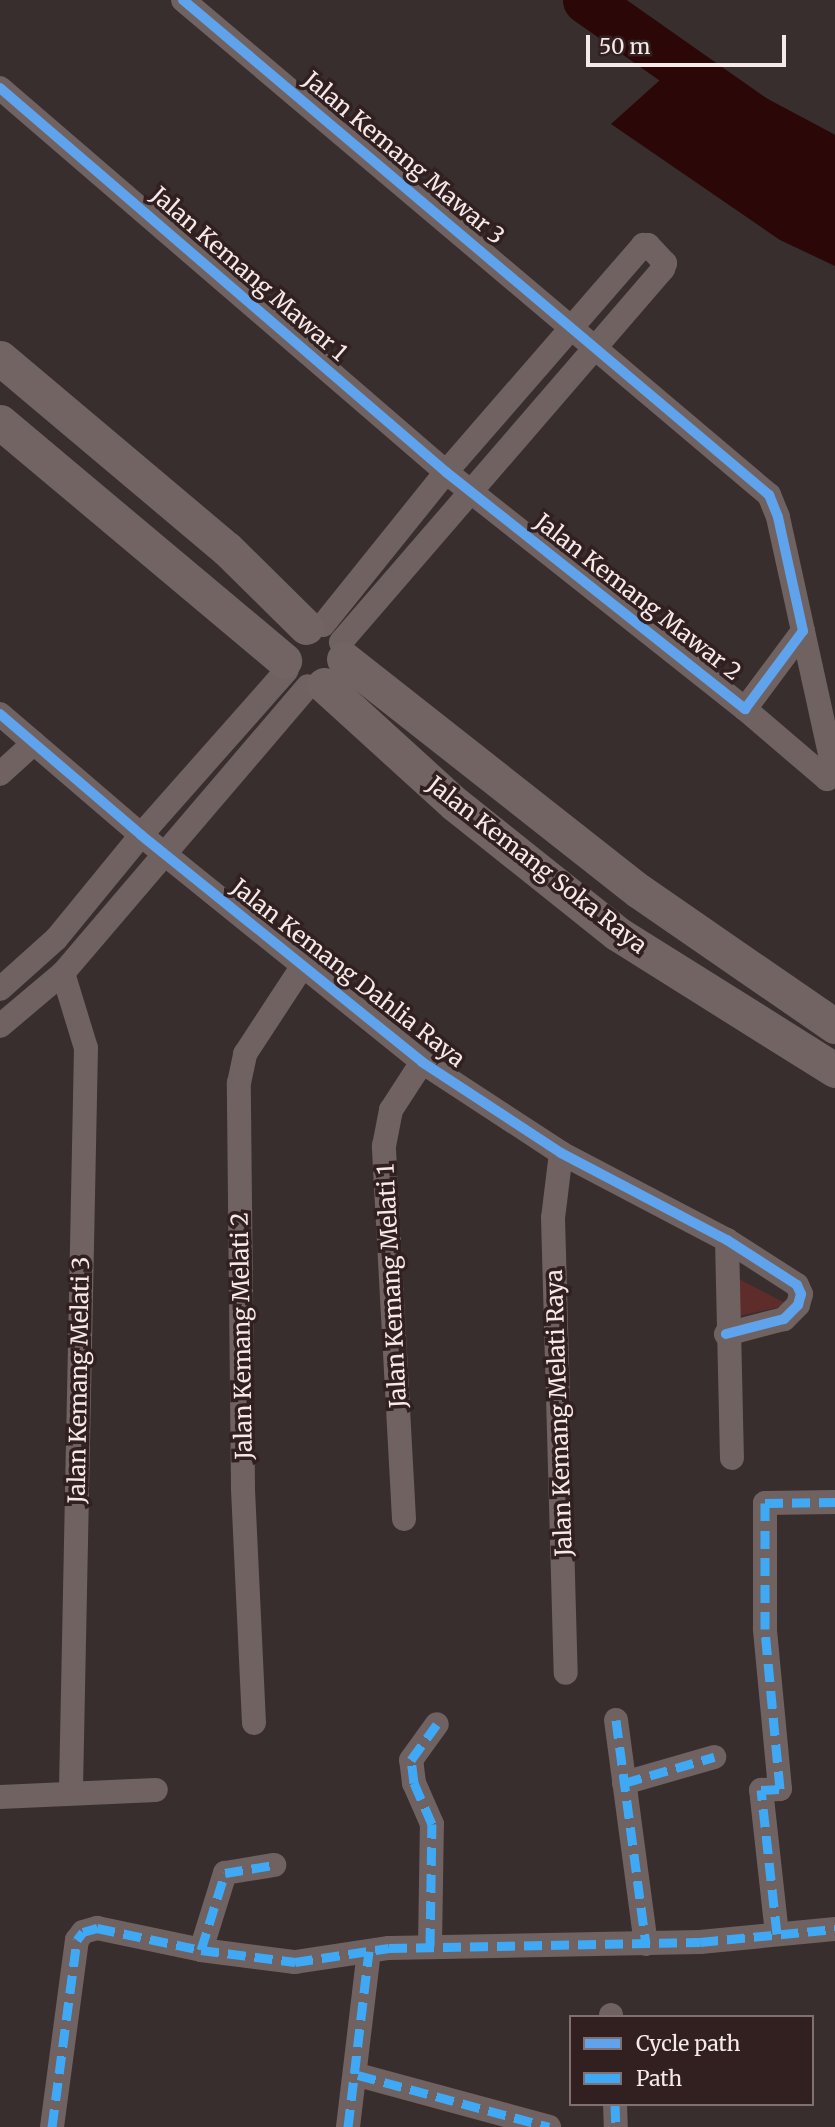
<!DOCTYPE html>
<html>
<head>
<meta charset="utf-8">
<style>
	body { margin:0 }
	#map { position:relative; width:835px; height:2127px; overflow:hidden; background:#372e2d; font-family:Merriweather,serif }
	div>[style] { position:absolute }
	.green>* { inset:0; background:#5e2c2b }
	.water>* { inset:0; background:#2b0708 }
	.river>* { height:47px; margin:-23.5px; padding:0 23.5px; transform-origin:23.5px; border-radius:23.5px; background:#2b0708 }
	.street>* { height:24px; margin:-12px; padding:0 12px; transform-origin:12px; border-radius:12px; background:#6f6261 }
	.secondary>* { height:35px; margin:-17.5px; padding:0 17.5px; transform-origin:17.5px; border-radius:17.5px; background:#726463 }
	.quiet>* { height:9px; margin-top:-4.5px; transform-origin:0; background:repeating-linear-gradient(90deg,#3fa9f5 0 18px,transparent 0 27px) }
	.cycleway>* { height:10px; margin:-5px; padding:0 5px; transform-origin:5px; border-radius:5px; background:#60a3ed }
	span { translate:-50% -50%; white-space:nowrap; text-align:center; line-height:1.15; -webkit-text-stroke:7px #31201f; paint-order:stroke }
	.street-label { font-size:23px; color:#f6eae9 }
	.legend { position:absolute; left:569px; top:2015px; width:245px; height:91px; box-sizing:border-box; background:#31201f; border:2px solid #807170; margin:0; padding:9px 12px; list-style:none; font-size:21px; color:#f6eae9 }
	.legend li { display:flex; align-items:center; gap:14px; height:35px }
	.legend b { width:35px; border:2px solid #807170 }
	.scale { position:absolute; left:586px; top:35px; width:200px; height:32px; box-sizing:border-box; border:4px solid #f6eae9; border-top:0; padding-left:9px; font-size:21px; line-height:24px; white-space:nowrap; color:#f6eae9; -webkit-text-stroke:5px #31201f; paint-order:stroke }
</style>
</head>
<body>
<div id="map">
	<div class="green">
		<div style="clip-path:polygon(739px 1279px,789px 1305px,739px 1316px)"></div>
	</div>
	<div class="water">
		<div style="clip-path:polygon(689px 54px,835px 141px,835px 266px,780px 240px,611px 124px)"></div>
	</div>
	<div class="river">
		<div style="left:586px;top:0;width:205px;rotate:35.1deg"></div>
		<div style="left:754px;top:118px;width:92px;rotate:28deg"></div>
	</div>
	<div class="street">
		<div style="left:0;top:88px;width:589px;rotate:40.73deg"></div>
		<div style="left:446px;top:472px;width:382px;rotate:38.4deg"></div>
		<div style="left:745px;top:709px;width:97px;rotate:-53.4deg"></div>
		<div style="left:803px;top:631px;width:117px;rotate:-102.4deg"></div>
		<div style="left:778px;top:517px;width:24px;rotate:-112deg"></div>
		<div style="left:769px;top:495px;width:767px;rotate:-139.81deg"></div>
		<div style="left:323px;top:625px;width:196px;rotate:-51.2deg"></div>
		<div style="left:446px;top:472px;width:301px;rotate:-49deg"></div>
		<div style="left:643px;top:245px;width:5px"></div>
		<div style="left:648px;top:245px;width:25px;rotate:47deg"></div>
		<div style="left:665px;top:263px;width:6px;rotate:108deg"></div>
		<div style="left:663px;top:269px;width:493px;rotate:130.8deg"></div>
		<div style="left:745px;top:709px;width:108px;rotate:40.5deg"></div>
		<div style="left:827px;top:779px;width:25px;rotate:-83deg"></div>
		<div style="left:830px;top:754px;width:126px;rotate:-102.4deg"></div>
		<div style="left:0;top:714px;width:186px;rotate:40.6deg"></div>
		<div style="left:141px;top:835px;width:361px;rotate:38.9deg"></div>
		<div style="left:422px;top:1062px;width:166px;rotate:33.2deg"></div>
		<div style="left:561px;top:1153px;width:187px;rotate:27.7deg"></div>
		<div style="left:727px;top:1240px;width:83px;rotate:32.7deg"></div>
		<div style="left:797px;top:1285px;width:10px;rotate:66deg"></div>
		<div style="left:801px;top:1294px;width:11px;rotate:105deg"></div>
		<div style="left:798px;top:1305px;width:20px;rotate:135deg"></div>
		<div style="left:784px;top:1319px;width:60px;rotate:165.5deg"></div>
		<div style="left:0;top:774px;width:46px;rotate:-42.4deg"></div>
		<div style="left:63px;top:973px;width:78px;rotate:73deg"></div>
		<div style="left:86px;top:1048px;width:743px;rotate:91.16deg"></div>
		<div style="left:0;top:989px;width:75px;rotate:-41.8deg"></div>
		<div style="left:56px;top:939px;width:134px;rotate:-50.7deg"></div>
		<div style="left:141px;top:835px;width:220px;rotate:-48.5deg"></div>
		<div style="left:0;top:1026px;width:82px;rotate:-40.1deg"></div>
		<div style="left:63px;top:973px;width:377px;rotate:-49.5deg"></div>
		<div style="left:561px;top:1153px;width:65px;rotate:97deg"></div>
		<div style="left:553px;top:1218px;width:455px;rotate:88.4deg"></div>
		<div style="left:727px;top:1240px;width:218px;rotate:88.7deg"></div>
		<div style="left:404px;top:1519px;width:374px;rotate:-93.1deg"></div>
		<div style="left:384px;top:1146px;width:37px;rotate:-79deg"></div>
		<div style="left:391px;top:1110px;width:57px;rotate:-57.1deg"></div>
		<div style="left:616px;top:1720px;width:226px;rotate:82.4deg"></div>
		<div style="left:254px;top:1723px;width:236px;rotate:-92.7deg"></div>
		<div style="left:243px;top:1487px;width:404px;rotate:-90.6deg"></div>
		<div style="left:239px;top:1083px;width:30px;rotate:-78deg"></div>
		<div style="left:245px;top:1054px;width:104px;rotate:-56.8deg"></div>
		<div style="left:624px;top:1783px;width:94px;rotate:-16.1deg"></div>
		<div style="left:0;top:1797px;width:156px;rotate:-2.6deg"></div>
		<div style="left:777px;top:1934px;width:145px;rotate:-96.3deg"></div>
		<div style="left:761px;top:1790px;width:19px;rotate:-3deg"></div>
		<div style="left:780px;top:1789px;width:161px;rotate:-95.4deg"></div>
		<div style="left:765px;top:1629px;width:126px;rotate:-90deg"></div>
		<div style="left:765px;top:1503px;width:70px;rotate:-0.8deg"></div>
		<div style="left:430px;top:1946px;width:122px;rotate:-89.1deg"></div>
		<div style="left:432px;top:1824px;width:45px;rotate:-113.7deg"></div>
		<div style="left:414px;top:1783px;width:23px;rotate:-97deg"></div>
		<div style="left:411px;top:1760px;width:44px;rotate:-54.2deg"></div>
		<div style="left:201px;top:1950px;width:81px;rotate:-72.7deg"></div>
		<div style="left:225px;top:1873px;width:50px;rotate:-9.3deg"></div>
		<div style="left:611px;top:2015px;width:2px;rotate:90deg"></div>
		<div style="left:358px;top:2075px;width:198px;rotate:15.2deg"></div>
		<div style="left:615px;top:2104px;width:23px;rotate:88deg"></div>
		<div style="left:52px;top:2127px;width:189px;rotate:-82.4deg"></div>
		<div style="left:77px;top:1940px;width:10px;rotate:-53deg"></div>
		<div style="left:83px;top:1932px;width:15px;rotate:-16deg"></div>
		<div style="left:97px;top:1928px;width:106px;rotate:11.9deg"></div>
		<div style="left:201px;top:1950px;width:95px;rotate:7.3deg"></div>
		<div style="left:295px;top:1962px;width:95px;rotate:-8.5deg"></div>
		<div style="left:389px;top:1948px;width:311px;rotate:-1.1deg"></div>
		<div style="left:700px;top:1942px;width:136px;rotate:-5.5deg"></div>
		<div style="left:348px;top:2127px;width:177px;rotate:-83.2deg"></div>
	</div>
	<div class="secondary">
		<div style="left:0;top:358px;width:297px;rotate:40.1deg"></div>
		<div style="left:227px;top:549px;width:111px;rotate:44.6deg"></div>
		<div style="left:0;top:422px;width:371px;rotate:40deg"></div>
		<div style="left:344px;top:659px;width:375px;rotate:38.2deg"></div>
		<div style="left:639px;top:891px;width:238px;rotate:34.6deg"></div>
		<div style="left:324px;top:685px;width:177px;rotate:42.3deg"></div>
		<div style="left:455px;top:804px;width:208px;rotate:38.6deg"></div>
		<div style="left:618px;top:934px;width:256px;rotate:32.1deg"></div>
	</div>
	<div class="quiet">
		<div style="left:616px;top:1720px;width:226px;rotate:82.4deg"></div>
		<div style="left:624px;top:1783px;width:94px;rotate:-16.1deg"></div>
		<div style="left:777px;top:1934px;width:145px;rotate:-96.3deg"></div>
		<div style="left:761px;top:1790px;width:19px;rotate:-3deg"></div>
		<div style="left:780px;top:1789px;width:161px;rotate:-95.4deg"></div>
		<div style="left:765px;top:1629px;width:126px;rotate:-90deg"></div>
		<div style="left:765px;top:1503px;width:70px;rotate:-0.8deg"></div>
		<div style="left:430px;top:1946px;width:122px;rotate:-89.1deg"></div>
		<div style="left:432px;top:1824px;width:45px;rotate:-113.7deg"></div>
		<div style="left:414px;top:1783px;width:23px;rotate:-97deg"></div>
		<div style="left:411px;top:1760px;width:44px;rotate:-54.2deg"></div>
		<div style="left:201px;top:1950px;width:81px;rotate:-72.7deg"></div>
		<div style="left:225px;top:1873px;width:50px;rotate:-9.3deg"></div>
		<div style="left:611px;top:2015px;width:2px;rotate:90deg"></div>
		<div style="left:358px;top:2075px;width:198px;rotate:15.2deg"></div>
		<div style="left:615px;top:2104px;width:23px;rotate:88deg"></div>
		<div style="left:52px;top:2127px;width:189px;rotate:-82.4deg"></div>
		<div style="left:77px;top:1940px;width:10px;rotate:-53deg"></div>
		<div style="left:83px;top:1932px;width:15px;rotate:-16deg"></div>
		<div style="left:97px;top:1928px;width:106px;rotate:11.9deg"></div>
		<div style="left:201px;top:1950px;width:95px;rotate:7.3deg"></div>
		<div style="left:295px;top:1962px;width:95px;rotate:-8.5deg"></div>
		<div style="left:389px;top:1948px;width:311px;rotate:-1.1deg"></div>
		<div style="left:700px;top:1942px;width:136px;rotate:-5.5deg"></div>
		<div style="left:348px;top:2127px;width:177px;rotate:-83.2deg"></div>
	</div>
	<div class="cycleway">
		<div style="left:0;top:88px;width:589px;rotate:40.73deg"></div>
		<div style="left:446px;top:472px;width:382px;rotate:38.4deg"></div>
		<div style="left:745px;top:709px;width:97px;rotate:-53.4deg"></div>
		<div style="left:803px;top:631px;width:117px;rotate:-102.4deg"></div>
		<div style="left:778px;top:517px;width:24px;rotate:-112deg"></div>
		<div style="left:769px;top:495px;width:767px;rotate:-139.81deg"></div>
		<div style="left:0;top:714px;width:186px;rotate:40.6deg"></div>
		<div style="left:141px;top:835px;width:361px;rotate:38.9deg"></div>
		<div style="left:422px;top:1062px;width:166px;rotate:33.2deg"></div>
		<div style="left:561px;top:1153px;width:187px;rotate:27.7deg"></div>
		<div style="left:727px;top:1240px;width:83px;rotate:32.7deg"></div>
		<div style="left:797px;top:1285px;width:10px;rotate:66deg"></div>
		<div style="left:801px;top:1294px;width:11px;rotate:105deg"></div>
		<div style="left:798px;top:1305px;width:20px;rotate:135deg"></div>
		<div style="left:784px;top:1319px;width:60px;rotate:165.5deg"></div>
	</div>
	<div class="street-label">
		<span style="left:404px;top:158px;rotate:40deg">Jalan Kemang Mawar 3</span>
		<span style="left:249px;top:274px;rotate:41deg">Jalan Kemang Mawar 1</span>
		<span style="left:638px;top:597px;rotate:38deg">Jalan Kemang Mawar 2</span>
		<span style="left:537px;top:865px;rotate:38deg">Jalan Kemang Soka Raya</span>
		<span style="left:348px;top:973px;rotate:38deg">Jalan Kemang Dahlia Raya</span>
		<span style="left:392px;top:1286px;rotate:-93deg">Jalan Kemang Melati 1</span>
		<span style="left:242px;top:1336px;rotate:-91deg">Jalan Kemang Melati 2</span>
		<span style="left:79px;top:1380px;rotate:-89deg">Jalan Kemang Melati 3</span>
		<span style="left:559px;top:1413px;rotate:-92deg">Jalan Kemang Melati Raya</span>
	</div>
	<ul class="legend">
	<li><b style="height:9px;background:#60a3ed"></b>Cycle path</li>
	<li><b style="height:9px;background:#3fa9f5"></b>Path</li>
	</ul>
	<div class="scale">50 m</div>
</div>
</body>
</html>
